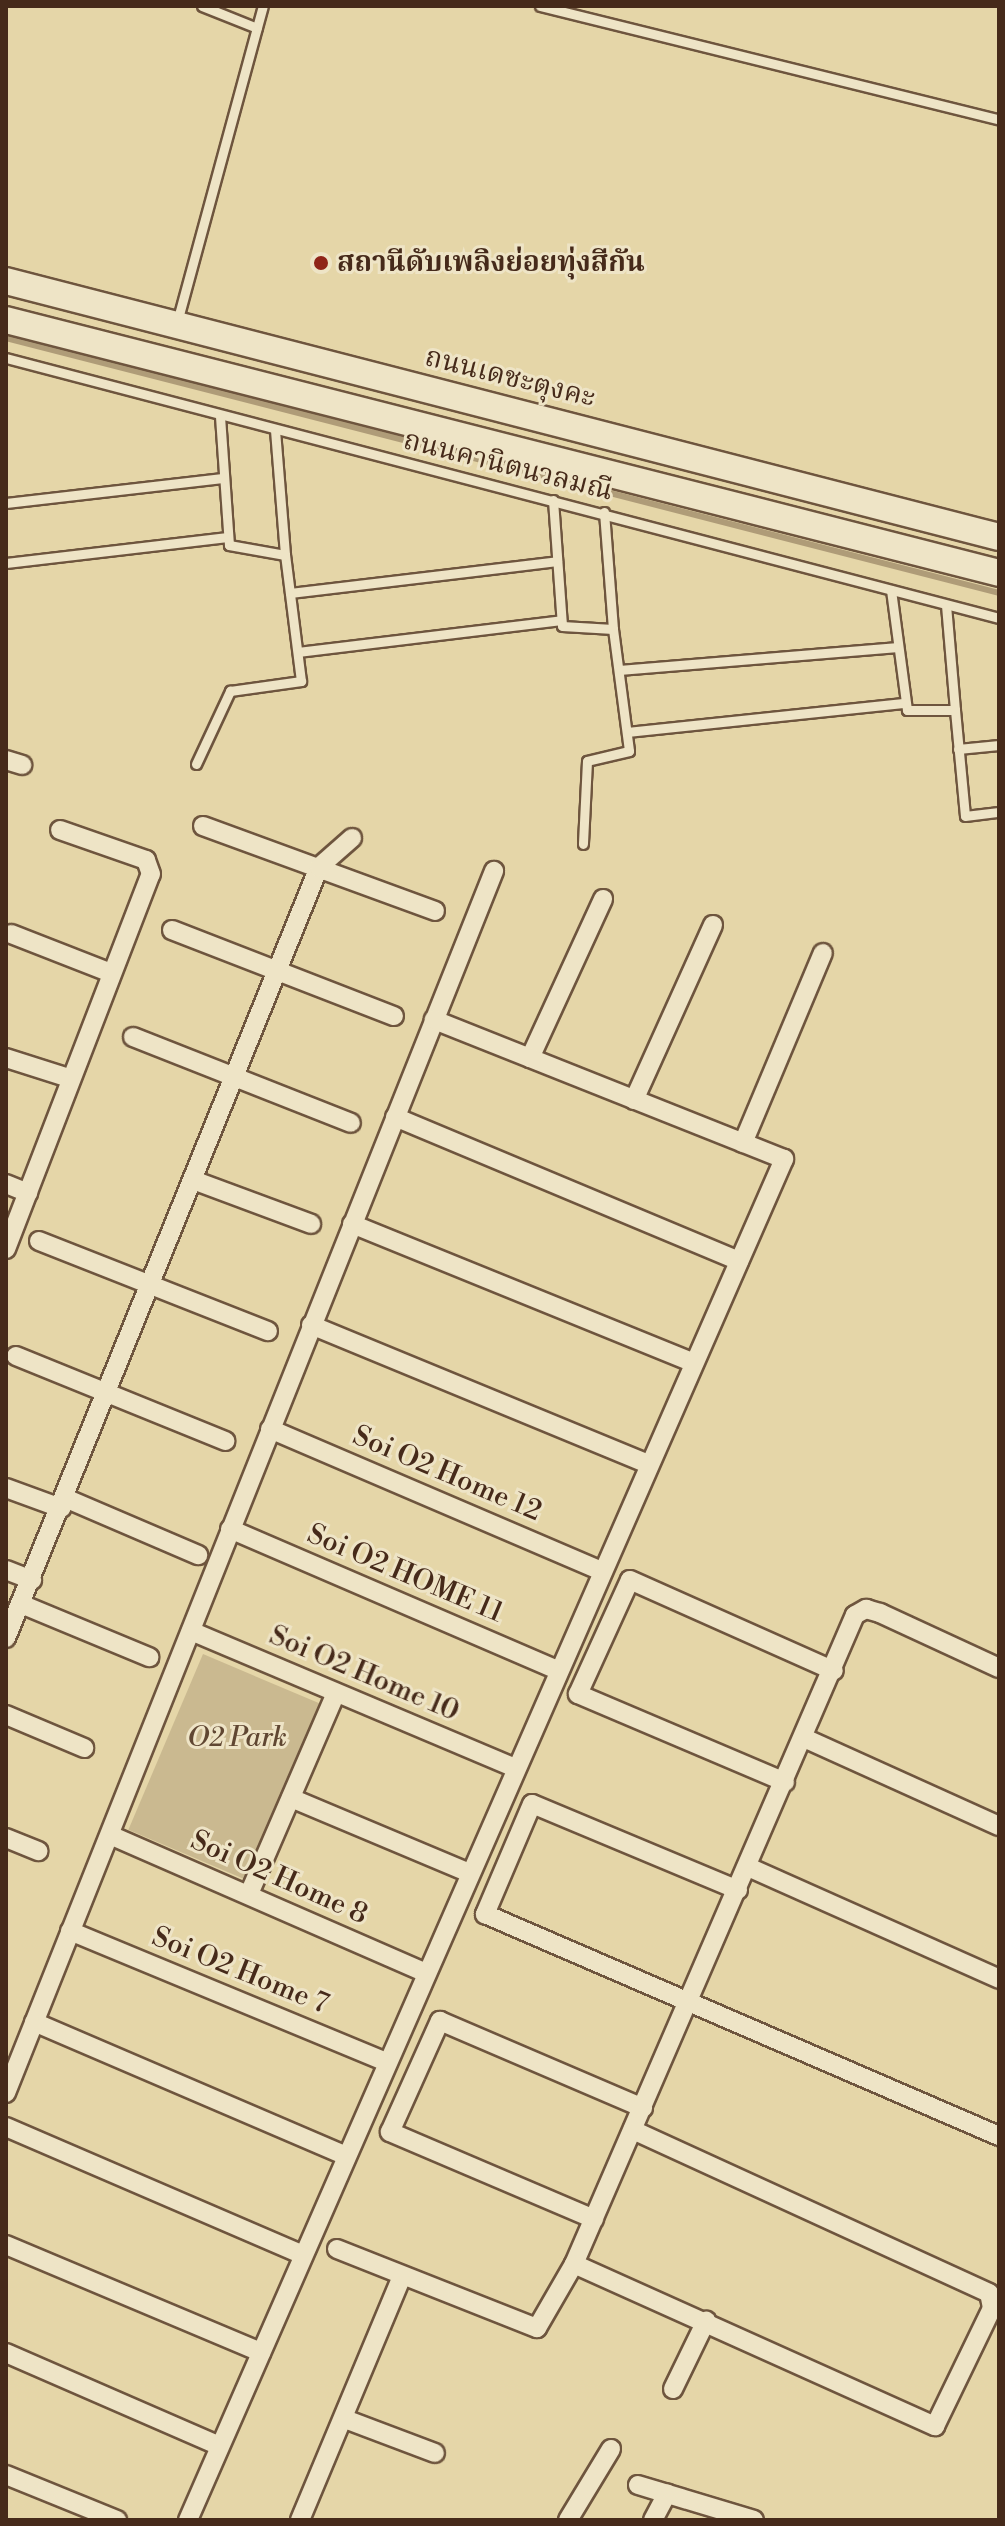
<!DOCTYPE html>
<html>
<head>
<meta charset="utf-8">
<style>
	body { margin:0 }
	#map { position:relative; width:1005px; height:2526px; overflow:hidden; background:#e5d6a8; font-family:"Libre Bodoni","Noto Serif Thai",serif }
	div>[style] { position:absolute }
	.green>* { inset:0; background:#cab990; transform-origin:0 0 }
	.stream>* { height:6px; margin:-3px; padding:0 3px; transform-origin:3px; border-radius:3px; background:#af9c78 }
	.roads { filter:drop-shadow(2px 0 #6e553e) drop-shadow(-2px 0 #6e553e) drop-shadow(0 2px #6e553e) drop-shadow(0 -2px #6e553e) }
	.lane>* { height:9px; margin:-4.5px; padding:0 4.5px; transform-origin:4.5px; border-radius:4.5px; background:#eee4c6 }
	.street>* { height:18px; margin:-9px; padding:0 9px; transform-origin:9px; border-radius:9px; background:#eee4c6 }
	.secondary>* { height:26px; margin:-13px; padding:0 13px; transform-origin:13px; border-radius:13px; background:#eee4c6 }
	.dots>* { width:22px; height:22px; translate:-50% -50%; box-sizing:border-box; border:4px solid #eee4c6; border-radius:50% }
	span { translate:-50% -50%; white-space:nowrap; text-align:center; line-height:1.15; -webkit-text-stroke:6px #eee4c6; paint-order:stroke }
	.poi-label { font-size:28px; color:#462a1a; font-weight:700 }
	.left { translate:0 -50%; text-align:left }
	.street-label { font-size:28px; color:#462a1a }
	.park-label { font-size:28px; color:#604732; font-style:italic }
	.frame { position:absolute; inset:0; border:8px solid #462a1a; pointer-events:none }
</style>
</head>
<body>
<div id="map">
	<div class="green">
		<div style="left:203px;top:1654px;width:127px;height:191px;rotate:23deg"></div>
	</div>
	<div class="stream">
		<div style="left:6px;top:338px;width:1025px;rotate:14.4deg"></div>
	</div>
	<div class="roads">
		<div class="lane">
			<div style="left:202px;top:6px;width:59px;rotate:21.8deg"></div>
			<div style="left:540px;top:6px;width:473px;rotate:13.9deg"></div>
			<div style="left:177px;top:322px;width:327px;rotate:-74.8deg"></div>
			<div style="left:6px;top:358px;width:1026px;rotate:14.67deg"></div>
			<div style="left:275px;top:430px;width:125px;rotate:85.4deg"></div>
			<div style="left:553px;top:500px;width:126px;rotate:85.9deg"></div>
			<div style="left:562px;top:626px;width:51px;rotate:3.4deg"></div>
			<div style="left:613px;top:629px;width:123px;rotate:82.5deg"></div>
			<div style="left:629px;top:751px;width:43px;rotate:166.6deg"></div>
			<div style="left:587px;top:761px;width:83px;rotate:92.8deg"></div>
			<div style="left:6px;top:503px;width:218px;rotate:-6.6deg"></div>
			<div style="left:604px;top:512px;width:117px;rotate:85.6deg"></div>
			<div style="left:6px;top:563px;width:223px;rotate:-6.7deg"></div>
			<div style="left:891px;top:590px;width:121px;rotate:82.4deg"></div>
			<div style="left:907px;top:710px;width:48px"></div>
			<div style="left:955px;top:710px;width:105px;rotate:-94.9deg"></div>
			<div style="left:290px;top:593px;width:269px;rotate:-6.8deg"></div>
			<div style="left:298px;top:652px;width:265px;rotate:-6.9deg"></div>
			<div style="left:619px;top:670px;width:280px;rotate:-4.7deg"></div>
			<div style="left:955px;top:710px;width:106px;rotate:84.6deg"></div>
			<div style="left:965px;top:816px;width:34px;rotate:-7deg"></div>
			<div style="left:627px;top:732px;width:280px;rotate:-6deg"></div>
			<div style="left:958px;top:749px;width:41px;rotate:-5.6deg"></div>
			<div style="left:196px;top:764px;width:81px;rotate:-65deg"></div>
			<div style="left:230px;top:691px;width:72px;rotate:-8deg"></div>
			<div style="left:301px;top:681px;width:127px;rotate:-97.2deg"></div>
			<div style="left:285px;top:555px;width:57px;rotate:-169.9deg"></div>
			<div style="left:229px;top:545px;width:128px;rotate:-94deg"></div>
		</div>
		<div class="street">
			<div style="left:6px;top:760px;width:17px;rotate:17deg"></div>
			<div style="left:203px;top:826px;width:247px;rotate:20.1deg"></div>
			<div style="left:172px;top:930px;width:238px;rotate:21.2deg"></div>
			<div style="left:11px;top:934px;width:107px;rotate:21.3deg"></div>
			<div style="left:133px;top:1037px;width:234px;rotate:21.5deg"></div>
			<div style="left:6px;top:1058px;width:66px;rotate:17.6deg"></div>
			<div style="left:530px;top:1058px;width:175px;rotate:-65.3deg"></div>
			<div style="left:634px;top:1100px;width:192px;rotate:-65.7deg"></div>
			<div style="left:395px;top:1117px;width:373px;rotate:22.7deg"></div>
			<div style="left:743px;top:1143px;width:206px;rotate:-67.2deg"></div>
			<div style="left:193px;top:1180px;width:126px;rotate:20.4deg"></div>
			<div style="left:6px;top:1184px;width:24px;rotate:22deg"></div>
			<div style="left:352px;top:1224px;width:369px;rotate:22.1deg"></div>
			<div style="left:39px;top:1241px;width:246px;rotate:21.5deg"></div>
			<div style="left:6px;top:1249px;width:402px;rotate:-68.9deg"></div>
			<div style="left:151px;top:874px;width:15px;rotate:-110deg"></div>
			<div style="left:146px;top:860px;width:91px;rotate:-160.8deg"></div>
			<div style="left:311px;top:1325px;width:365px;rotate:22.4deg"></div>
			<div style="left:16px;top:1356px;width:226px;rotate:22.1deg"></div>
			<div style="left:270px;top:1429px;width:360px;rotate:23.2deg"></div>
			<div style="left:6px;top:1488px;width:59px;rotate:20deg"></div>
			<div style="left:65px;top:1498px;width:145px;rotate:23.2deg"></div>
			<div style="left:230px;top:1529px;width:357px;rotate:23.3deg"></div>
			<div style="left:6px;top:1570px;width:28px;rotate:21deg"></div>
			<div style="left:21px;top:1604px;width:139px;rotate:22.5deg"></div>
			<div style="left:191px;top:1631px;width:352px;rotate:22.9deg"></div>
			<div style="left:6px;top:1638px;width:832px;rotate:-67.9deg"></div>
			<div style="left:319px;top:867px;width:44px;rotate:-41.3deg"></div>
			<div style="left:6px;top:1715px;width:85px;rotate:22.9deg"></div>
			<div style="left:804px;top:1738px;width:214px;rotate:24.3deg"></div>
			<div style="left:785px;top:1782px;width:225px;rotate:-157deg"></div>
			<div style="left:578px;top:1694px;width:125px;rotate:-65.5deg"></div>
			<div style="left:630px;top:1580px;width:223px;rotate:24deg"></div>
			<div style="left:291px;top:1798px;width:193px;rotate:22.8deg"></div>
			<div style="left:110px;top:1835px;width:345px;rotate:23.6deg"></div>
			<div style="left:6px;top:1838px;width:35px;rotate:22deg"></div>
			<div style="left:748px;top:1867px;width:275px;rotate:24deg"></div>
			<div style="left:738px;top:1890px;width:223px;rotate:-157.3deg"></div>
			<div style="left:532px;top:1804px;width:120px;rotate:113.1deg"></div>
			<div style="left:485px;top:1914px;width:560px;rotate:23.36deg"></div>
			<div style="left:249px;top:1894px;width:219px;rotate:-66.6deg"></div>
			<div style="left:70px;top:1931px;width:343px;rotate:22.5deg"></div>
			<div style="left:34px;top:2022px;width:340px;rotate:23.2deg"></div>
			<div style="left:6px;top:2093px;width:1316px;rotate:-68.23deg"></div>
			<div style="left:6px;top:2127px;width:323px;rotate:23.3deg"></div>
			<div style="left:594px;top:2219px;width:222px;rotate:-156.9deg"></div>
			<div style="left:390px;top:2132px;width:122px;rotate:-65.8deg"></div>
			<div style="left:440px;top:2021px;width:221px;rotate:23.2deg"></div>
			<div style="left:6px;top:2245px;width:277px;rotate:22.8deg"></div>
			<div style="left:337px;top:2249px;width:215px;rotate:21.6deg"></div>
			<div style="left:537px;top:2328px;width:74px;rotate:-60deg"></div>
			<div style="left:574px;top:2264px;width:707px;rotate:-66.59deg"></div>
			<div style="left:855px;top:1615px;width:13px;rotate:-29deg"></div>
			<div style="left:866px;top:1609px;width:15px;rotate:16deg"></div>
			<div style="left:880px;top:1613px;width:131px;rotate:24.8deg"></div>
			<div style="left:574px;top:2264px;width:396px;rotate:24.2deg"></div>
			<div style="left:935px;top:2426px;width:131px;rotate:-64.2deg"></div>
			<div style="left:992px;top:2308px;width:15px;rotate:-101deg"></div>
			<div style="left:989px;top:2293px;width:392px;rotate:-155.4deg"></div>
			<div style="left:6px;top:2353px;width:233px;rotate:23.5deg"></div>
			<div style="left:673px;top:2389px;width:76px;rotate:-64.1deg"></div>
			<div style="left:345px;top:2419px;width:96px;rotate:20.7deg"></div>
			<div style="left:6px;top:2475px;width:120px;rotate:22.1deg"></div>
			<div style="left:638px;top:2485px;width:121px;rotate:16.8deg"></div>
			<div style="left:188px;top:2520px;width:1486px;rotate:-66.35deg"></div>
			<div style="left:784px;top:1159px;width:377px;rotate:-158.3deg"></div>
			<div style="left:300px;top:2520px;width:264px;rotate:-67.3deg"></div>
			<div style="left:568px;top:2520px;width:83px;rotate:-58.8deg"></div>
			<div style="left:653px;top:2520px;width:30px;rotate:-62deg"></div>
		</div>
		<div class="secondary">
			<div style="left:6px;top:281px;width:1025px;rotate:14.46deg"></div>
			<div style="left:6px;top:320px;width:1025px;rotate:14.29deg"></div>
		</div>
	</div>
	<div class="dots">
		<div style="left:321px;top:263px;background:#8f2418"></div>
	</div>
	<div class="poi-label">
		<span class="left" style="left:337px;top:263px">สถานีดับเพลิงย่อยทุ่งสีกัน</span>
	</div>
	<div class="street-label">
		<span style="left:510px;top:378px;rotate:14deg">ถนนเดชะตุงคะ</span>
		<span style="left:508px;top:466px;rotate:14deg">ถนนคานิตนวลมณี</span>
		<span style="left:447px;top:1474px;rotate:23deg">Soi O2 Home 12</span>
		<span style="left:405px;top:1574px;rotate:23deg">Soi O2 HOME 11</span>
		<span style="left:364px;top:1674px;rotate:23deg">Soi O2 Home 10</span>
		<span style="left:279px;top:1878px;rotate:24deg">Soi O2 Home 8</span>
		<span style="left:240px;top:1971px;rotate:22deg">Soi O2 Home 7</span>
	</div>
	<div class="park-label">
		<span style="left:237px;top:1738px">O2 Park</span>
	</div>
	<div class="frame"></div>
</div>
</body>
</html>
